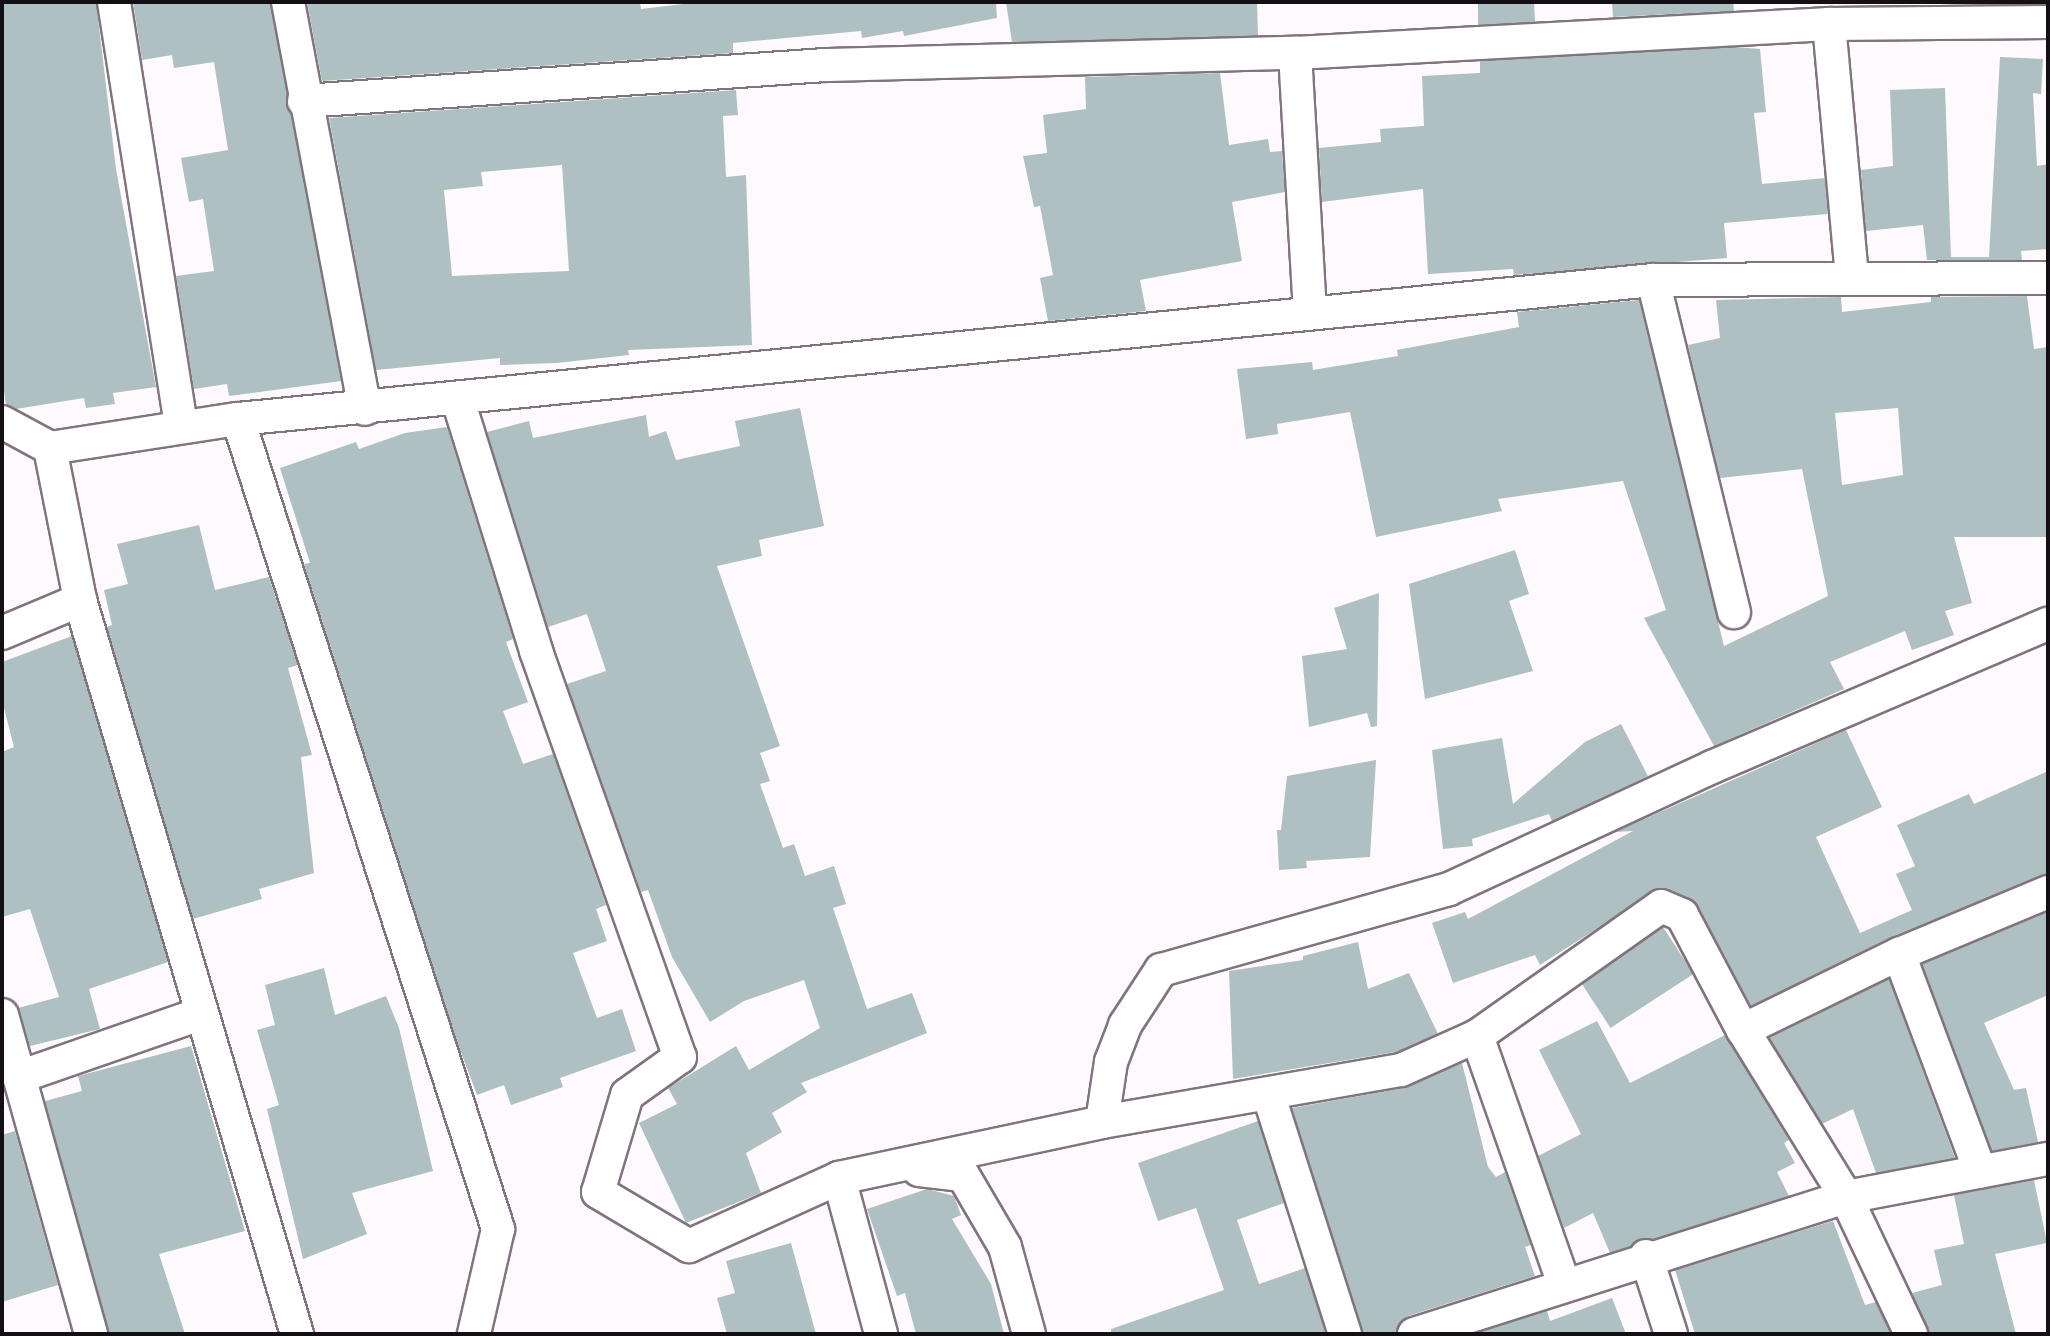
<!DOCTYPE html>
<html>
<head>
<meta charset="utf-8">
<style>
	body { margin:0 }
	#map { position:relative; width:2050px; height:1336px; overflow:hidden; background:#fef9fd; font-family:"Source Sans 3",sans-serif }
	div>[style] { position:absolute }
	.building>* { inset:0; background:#aec0c2; transform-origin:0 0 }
	.roads { filter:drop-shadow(2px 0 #80747e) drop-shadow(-2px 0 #80747e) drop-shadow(0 2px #80747e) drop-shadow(0 -2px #80747e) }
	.street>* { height:32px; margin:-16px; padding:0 16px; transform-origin:16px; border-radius:16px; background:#fff }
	span { translate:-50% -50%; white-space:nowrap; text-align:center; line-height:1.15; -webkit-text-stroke:6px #fff; paint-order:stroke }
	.frame { position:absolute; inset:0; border:4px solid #140f13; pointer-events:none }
</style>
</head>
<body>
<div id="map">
	<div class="building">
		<div style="clip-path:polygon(2px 2px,96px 2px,116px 169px,156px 387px,113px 393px,115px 404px,86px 408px,84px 398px,16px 409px,6px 405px,2px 376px)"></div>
		<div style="clip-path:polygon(133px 2px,270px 2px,341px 381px,229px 396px,227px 384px,194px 389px,176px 276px,214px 271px,203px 199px,189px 202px,181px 158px,228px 150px,214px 62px,174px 68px,172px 55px,142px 60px)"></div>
		<div style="clip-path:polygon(307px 2px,640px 2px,641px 9px,700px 2px,996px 2px,997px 18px,904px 36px,903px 31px,862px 38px,861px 31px,733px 43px,733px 53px,322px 81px)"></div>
		<div style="clip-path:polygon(1006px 2px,1257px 2px,1258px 36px,1012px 42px)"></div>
		<div style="clip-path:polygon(1478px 2px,1534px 2px,1535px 22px,1478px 25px)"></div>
		<div style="clip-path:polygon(1612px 2px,1733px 2px,1734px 11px,1613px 17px)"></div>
		<div style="clip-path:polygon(1736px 47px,1760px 49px,1766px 112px,1754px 113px,1762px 184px,1825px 178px,1828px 214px,1724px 223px,1727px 258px,1514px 275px,1513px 269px,1428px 274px,1423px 189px,1322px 202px,1319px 148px,1381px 142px,1380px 129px,1424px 126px,1422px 76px,1480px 73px,1480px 61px)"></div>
		<div style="clip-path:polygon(2000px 57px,2043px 59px,2041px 94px,2033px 93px,2037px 166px,2048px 164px,2048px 249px,2021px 251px,2022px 260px,1927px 260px,1923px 225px,1866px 231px,1861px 170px,1893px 166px,1890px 90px,1945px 88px,1951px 257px,1989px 257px)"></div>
		<div style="clip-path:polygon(1220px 73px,1229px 145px,1268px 139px,1270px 152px,1282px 151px,1285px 192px,1232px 202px,1242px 261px,1140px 280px,1146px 311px,1048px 321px,1040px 278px,1053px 275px,1040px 206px,1034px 207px,1023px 156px,1047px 153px,1043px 115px,1086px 109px,1085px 77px)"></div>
		<div style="clip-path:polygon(evenodd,736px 90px,738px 115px,723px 116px,726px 177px,746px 175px,752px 345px,628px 350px,629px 355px,556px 363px,500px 365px,500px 358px,376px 370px,329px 118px,736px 90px,562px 165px,569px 271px,452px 276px,444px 190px,483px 186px,481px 172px,562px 165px)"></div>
		<div style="clip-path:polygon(evenodd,2027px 296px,2034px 349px,2048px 347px,2048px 537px,1954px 537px,1972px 603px,1945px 611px,1954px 635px,1912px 650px,1905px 631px,1830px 662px,1844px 689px,1714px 746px,1644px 618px,1666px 610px,1623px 481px,1498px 499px,1502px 511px,1376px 537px,1350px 412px,1277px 424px,1278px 434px,1246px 439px,1237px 369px,1312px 362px,1313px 370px,1398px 356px,1397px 350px,1519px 327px,1517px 312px,1639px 300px,1724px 646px,1828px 596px,1802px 469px,1720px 478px,1688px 345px,1720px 338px,1716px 300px,1841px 297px,1842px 312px,1931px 302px,1931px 297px,2027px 296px,1898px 408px,1903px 475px,1842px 485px,1835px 413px,1898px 408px)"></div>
		<div style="clip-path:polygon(800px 408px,824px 526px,759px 540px,762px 556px,717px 566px,780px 746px,760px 753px,770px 781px,760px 784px,783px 848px,794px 844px,805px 876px,834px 866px,846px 904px,833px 908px,867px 1009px,912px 993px,927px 1033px,801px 1083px,807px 1092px,772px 1113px,782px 1132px,746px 1153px,761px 1193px,686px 1223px,639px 1123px,677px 1104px,668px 1088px,736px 1046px,749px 1070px,820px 1028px,804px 980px,744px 1001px,710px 1022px,672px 957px,648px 890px,641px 892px,567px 684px,606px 671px,587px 614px,548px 627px,487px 432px,529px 421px,533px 438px,646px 415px,649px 437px,666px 431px,676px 460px,740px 446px,735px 421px)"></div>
		<div style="clip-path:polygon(447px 427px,513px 639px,506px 642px,528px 702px,503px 711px,523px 764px,553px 754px,606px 905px,596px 909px,607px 941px,573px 953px,597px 1018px,622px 1009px,636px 1051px,560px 1078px,563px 1087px,511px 1105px,504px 1085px,477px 1095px,456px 1039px,304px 564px,310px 563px,280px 468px,356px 442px,359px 449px,405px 433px)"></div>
		<div style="clip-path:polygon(199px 525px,215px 590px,269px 577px,298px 665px,288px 668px,312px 755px,301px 757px,314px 873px,259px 889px,262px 899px,193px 919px,107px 627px,112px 625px,104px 590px,128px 584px,117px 544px)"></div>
		<div style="clip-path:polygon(1515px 550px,1529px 594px,1509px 601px,1533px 671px,1425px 699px,1409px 584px)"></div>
		<div style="clip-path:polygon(1379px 593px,1377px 726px,1371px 727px,1367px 713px,1309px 727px,1302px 656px,1347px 649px,1334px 608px)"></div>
		<div style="clip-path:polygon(72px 636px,168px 962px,89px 989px,100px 1029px,30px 1046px,18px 1008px,59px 997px,30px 909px,2px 917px,2px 752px,14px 747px,2px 700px,2px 662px)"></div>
		<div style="clip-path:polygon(1621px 724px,1648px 776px,1552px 821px,1549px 814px,1472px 839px,1473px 846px,1443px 849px,1432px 750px,1502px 738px,1513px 804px,1585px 742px)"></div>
		<div style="clip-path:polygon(1846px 730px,1882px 807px,1816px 837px,1860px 933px,1912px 910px,1896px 874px,1915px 866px,1897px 825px,1969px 794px,1974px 804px,2048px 771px,2048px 874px,1891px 937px,1751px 1006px,1698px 906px,1660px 888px,1540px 965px,1535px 955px,1453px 983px,1432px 923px,1465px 912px,1468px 919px,1633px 831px,1615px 832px)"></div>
		<div style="clip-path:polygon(1376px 760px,1370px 857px,1306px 861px,1307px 868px,1279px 870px,1277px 830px,1281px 830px,1287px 776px)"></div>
		<div style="clip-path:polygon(2048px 912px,2048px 995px,1984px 1023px,2014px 1090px,2026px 1088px,2038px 1142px,1992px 1151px,1922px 964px)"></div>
		<div style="left:1663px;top:927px;width:56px;height:99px;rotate:57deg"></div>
		<div style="clip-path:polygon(1358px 942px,1368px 989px,1409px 973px,1438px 1034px,1396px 1052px,1233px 1079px,1229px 971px,1303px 960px,1303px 956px)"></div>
		<div style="clip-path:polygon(324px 968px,335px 1015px,386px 996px,399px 1028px,433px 1171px,352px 1193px,367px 1234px,303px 1259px,267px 1109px,279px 1105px,257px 1030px,275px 1025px,265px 985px)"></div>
		<div style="clip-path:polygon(1889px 979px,1955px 1158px,1876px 1173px,1853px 1109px,1822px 1124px,1769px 1038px)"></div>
		<div style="clip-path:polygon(1597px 1021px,1630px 1083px,1725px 1035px,1789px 1140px,1784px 1143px,1795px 1163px,1777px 1172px,1789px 1196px,1610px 1253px,1593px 1213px,1564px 1228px,1538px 1156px,1581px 1134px,1539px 1050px)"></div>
		<div style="clip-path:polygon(191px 1046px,245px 1231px,159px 1254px,185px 1334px,109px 1334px,45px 1101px,82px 1091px,78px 1076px)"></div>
		<div style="clip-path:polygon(1462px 1063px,1488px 1167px,1496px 1177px,1505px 1172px,1531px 1245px,1525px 1247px,1535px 1276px,1408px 1316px,1396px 1334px,1363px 1334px,1292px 1108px,1404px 1088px)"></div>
		<div style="clip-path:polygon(1258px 1121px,1284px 1203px,1237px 1220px,1259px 1284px,1305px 1268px,1326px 1334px,1111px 1334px,1111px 1329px,1224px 1290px,1196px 1208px,1158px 1221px,1138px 1163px)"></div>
		<div style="clip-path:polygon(15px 1131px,58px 1285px,2px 1302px,2px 1135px)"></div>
		<div style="clip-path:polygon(2034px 1180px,2047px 1243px,1995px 1254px,2016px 1334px,1929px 1334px,1912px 1293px,1942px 1285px,1934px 1250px,1964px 1244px,1954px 1195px)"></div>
		<div style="clip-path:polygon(927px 1189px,954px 1196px,961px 1215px,952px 1219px,991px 1284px,1004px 1334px,916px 1334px,905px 1293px,897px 1296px,867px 1209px)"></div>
		<div style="clip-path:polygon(1833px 1221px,1865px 1305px,1876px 1302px,1891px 1334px,1695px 1334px,1675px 1270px)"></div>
		<div style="clip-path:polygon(791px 1243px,816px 1334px,727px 1334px,717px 1298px,735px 1293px,726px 1261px)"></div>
		<div style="clip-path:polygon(1612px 1298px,1626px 1334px,1474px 1334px,1547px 1311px,1550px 1321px)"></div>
	</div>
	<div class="roads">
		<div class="street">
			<div style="left:114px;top:2px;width:428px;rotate:81deg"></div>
			<div style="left:288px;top:2px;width:414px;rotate:79.3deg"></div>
			<div style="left:1829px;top:24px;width:252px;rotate:84.8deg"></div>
			<div style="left:1295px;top:53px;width:260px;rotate:86.7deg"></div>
			<div style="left:304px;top:101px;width:522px;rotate:-3.95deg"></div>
			<div style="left:825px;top:65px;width:470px;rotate:-1.5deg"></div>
			<div style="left:1295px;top:53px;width:535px;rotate:-3.11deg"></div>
			<div style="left:1829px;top:24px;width:219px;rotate:-0.5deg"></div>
			<div style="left:1653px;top:280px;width:342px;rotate:76.3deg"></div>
			<div style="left:458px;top:400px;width:263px;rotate:72.7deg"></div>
			<div style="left:536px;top:651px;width:431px;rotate:70.5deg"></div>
			<div style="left:680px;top:1057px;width:65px;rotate:144.4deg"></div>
			<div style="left:627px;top:1095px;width:101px;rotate:106.6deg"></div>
			<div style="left:598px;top:1192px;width:106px;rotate:30.7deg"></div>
			<div style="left:689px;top:1246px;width:165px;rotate:-24.4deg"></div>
			<div style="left:839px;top:1178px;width:269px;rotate:-12deg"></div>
			<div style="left:1102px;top:1122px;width:303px;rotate:-9.9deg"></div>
			<div style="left:1401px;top:1070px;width:83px;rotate:-24.1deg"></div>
			<div style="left:1477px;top:1036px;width:225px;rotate:-35.2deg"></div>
			<div style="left:1661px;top:906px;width:23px;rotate:23deg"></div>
			<div style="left:1682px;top:915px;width:130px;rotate:62.1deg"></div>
			<div style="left:1743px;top:1030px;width:196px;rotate:58.3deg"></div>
			<div style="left:1846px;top:1197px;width:152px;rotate:64.6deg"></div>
			<div style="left:238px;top:419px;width:851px;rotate:72.2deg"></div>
			<div style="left:498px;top:1229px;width:108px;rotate:102.9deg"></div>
			<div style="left:2px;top:422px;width:55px;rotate:28.4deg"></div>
			<div style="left:50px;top:448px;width:190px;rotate:-8.8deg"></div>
			<div style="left:238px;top:419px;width:1422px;rotate:-5.61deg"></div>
			<div style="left:1653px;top:280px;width:395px;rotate:-0.3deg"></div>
			<div style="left:50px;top:448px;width:155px;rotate:78.8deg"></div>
			<div style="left:80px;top:600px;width:765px;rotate:73.53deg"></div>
			<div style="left:2px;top:633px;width:85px;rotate:-22.9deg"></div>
			<div style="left:1899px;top:954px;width:232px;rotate:69.5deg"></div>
			<div style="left:2px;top:1015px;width:331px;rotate:74.4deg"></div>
			<div style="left:1743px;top:1030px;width:174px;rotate:-26deg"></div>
			<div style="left:1899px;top:954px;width:161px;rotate:-22.6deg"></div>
			<div style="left:1477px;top:1036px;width:263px;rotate:70.7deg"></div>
			<div style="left:19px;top:1077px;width:192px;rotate:-19.2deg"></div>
			<div style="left:1269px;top:1096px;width:250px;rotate:72.3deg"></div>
			<div style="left:1102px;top:1122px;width:61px;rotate:-81.5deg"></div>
			<div style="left:1111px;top:1062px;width:40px;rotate:-69deg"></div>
			<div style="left:1125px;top:1025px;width:66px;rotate:-56.8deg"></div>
			<div style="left:1161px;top:970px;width:299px;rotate:-15.7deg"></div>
			<div style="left:1449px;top:889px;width:290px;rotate:-24.9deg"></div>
			<div style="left:1712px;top:767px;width:365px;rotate:-23.1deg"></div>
			<div style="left:919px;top:1170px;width:44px;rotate:6.5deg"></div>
			<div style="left:963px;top:1175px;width:83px;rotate:59.7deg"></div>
			<div style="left:1005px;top:1247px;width:90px;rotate:74.6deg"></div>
			<div style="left:839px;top:1178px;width:162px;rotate:74.9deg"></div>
			<div style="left:1646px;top:1256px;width:82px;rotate:72.2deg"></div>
			<div style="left:1414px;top:1334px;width:453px;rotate:-17.6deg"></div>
			<div style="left:1846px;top:1197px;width:206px;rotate:-10.7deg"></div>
		</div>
	</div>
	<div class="frame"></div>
</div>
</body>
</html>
